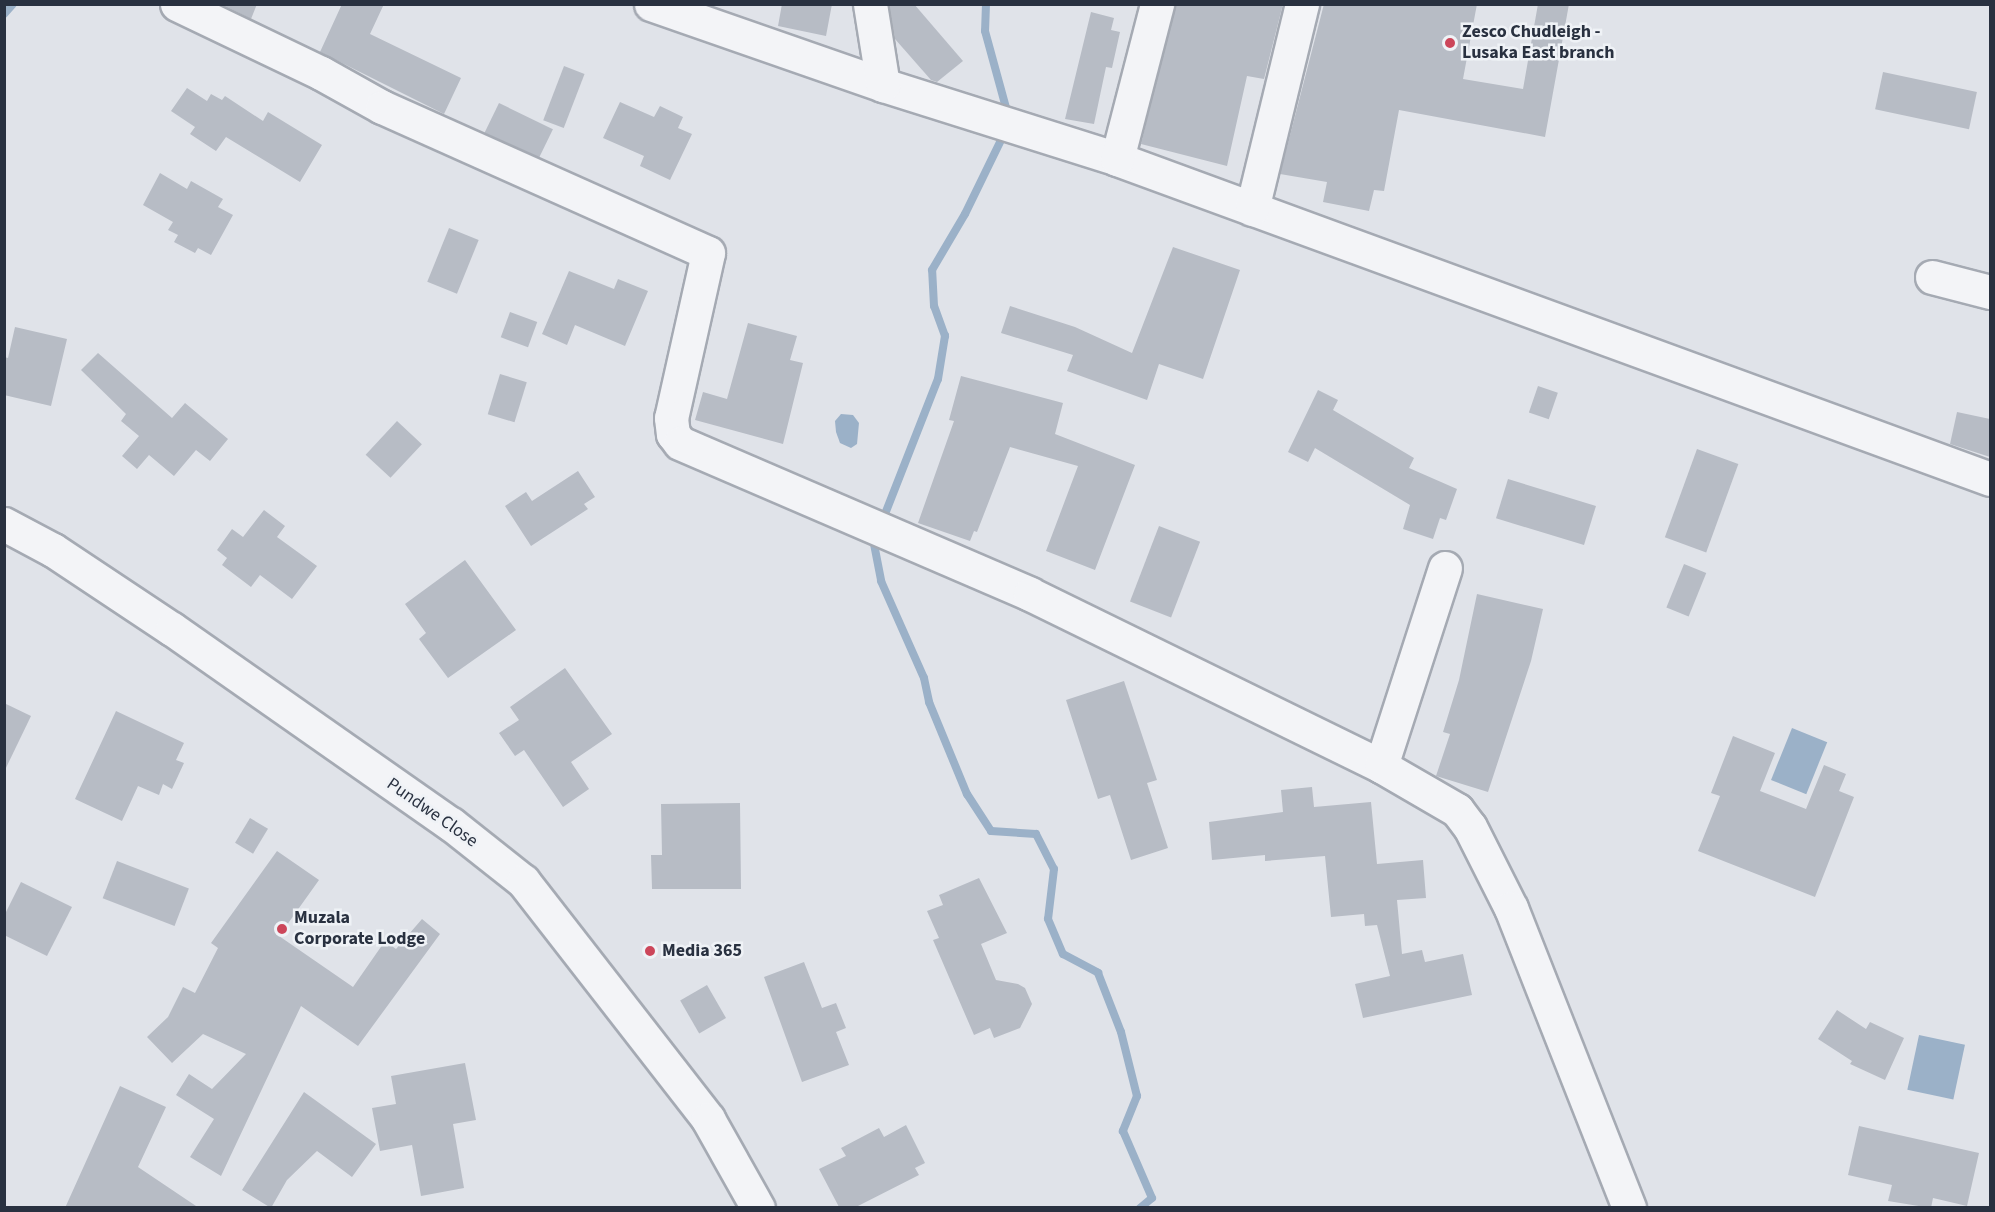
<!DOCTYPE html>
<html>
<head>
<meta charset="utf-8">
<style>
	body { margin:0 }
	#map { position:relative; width:1995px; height:1212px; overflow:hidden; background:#e0e3e9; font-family:"Source Sans 3",sans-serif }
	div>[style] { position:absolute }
	.water>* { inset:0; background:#9bb1c8; transform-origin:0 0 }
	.stream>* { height:8px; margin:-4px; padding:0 4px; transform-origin:4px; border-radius:4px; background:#9bb1c8 }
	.building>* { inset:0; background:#b7bcc5; transform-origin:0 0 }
	.roads { filter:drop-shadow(2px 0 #a5aab3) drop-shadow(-2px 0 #a5aab3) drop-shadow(0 2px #a5aab3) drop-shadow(0 -2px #a5aab3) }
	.minor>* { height:33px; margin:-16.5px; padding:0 16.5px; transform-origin:16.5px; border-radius:16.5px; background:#f3f4f7 }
	.dots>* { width:16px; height:16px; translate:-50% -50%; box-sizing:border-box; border:3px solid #eff2f6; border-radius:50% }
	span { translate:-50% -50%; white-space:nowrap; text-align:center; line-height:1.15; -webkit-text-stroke:5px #eff2f6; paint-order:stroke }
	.poi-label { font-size:18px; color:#293140; font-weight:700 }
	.left { translate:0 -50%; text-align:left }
	.street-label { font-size:18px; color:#293140 }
	.frame { position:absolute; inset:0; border:6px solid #293140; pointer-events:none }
</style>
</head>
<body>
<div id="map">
	<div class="water">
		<div style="clip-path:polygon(841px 414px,853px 415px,859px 423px,857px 444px,851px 448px,840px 443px,836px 432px,835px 421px)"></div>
		<div style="left:1792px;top:728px;width:38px;height:56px;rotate:22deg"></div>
		<div style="left:1919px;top:1035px;width:47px;height:56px;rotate:12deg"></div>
	</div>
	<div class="stream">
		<div style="left:986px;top:4px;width:27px;rotate:92deg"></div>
		<div style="left:985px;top:31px;width:87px;rotate:74.7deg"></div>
		<div style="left:4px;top:14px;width:13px;rotate:-48deg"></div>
		<div style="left:885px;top:514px;width:145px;rotate:-68.6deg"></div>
		<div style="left:938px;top:379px;width:44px;rotate:-80.8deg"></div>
		<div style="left:945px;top:336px;width:32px;rotate:-110deg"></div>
		<div style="left:934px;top:306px;width:36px;rotate:-93deg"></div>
		<div style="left:932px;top:270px;width:65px;rotate:-59.5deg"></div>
		<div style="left:965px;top:214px;width:85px;rotate:-64deg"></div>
		<div style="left:874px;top:544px;width:38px;rotate:79deg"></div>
		<div style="left:881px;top:581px;width:106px;rotate:66.1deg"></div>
		<div style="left:924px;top:678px;width:25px;rotate:78deg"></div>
		<div style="left:929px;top:702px;width:100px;rotate:67.6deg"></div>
		<div style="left:967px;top:794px;width:44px;rotate:57deg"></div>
		<div style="left:991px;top:831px;width:45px;rotate:3.8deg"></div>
		<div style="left:1036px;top:834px;width:39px;rotate:63deg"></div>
		<div style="left:1054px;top:869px;width:50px;rotate:96.8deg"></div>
		<div style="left:1048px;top:919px;width:38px;rotate:67deg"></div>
		<div style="left:1063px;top:954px;width:40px;rotate:28deg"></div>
		<div style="left:1098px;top:973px;width:63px;rotate:68.7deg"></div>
		<div style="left:1121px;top:1032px;width:66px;rotate:76deg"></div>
		<div style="left:1137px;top:1096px;width:38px;rotate:112deg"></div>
		<div style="left:1123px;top:1131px;width:73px;rotate:66.6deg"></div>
		<div style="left:1152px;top:1198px;width:16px;rotate:140deg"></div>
	</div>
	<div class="building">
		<div style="clip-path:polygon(221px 4px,257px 4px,251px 19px)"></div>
		<div style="clip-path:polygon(342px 4px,384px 4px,370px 34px,461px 78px,444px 114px,320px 52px)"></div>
		<div style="clip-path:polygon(782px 4px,832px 4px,826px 36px,778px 26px)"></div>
		<div style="clip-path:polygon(889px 4px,914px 4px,963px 61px,937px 82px,931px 80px,895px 39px)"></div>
		<div style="clip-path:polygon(1175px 4px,1283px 4px,1264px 79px,1247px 76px,1227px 166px,1141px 144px)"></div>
		<div style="clip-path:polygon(1324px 4px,1477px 4px,1463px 79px,1523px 89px,1538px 4px,1569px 4px,1545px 137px,1399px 110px,1384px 191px,1374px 190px,1369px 211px,1323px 202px,1327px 182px,1280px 174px)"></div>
		<div style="clip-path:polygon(1091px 12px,1114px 18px,1111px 30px,1120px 32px,1112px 68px,1106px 67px,1094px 124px,1065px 119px)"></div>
		<div style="left:564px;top:66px;width:22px;height:58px;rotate:21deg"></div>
		<div style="left:1883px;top:72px;width:96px;height:38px;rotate:12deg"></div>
		<div style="clip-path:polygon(187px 88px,207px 101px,211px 94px,222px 100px,225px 96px,263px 121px,268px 112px,322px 145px,300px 182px,226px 137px,216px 151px,190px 134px,195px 127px,171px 111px)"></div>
		<div style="clip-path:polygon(620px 102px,654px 117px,660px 106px,683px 117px,678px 128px,692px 134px,670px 180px,640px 166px,644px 156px,603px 138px)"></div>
		<div style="left:499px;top:103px;width:60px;height:33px;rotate:26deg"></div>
		<div style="clip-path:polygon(160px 173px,187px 189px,191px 181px,223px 199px,218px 207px,233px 215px,211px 255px,198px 248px,195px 253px,174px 242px,178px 235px,168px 230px,173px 222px,143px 205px)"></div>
		<div style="left:449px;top:228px;width:32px;height:58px;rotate:22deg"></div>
		<div style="clip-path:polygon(1173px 247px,1240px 270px,1203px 379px,1159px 364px,1147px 400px,1067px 371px,1073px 355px,1001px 333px,1010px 306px,1075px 327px,1132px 353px)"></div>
		<div style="clip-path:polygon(569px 271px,614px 289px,618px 279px,648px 291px,625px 346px,575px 325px,567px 345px,542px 334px)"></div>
		<div style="left:510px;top:312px;width:29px;height:27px;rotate:20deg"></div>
		<div style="clip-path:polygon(748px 323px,797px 336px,790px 360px,803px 363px,783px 444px,695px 420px,703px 392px,727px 399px)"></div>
		<div style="clip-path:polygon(15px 327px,67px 339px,51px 406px,4px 395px,4px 357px,8px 358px)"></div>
		<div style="clip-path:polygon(98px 353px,172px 418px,185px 403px,228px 439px,210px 461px,196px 450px,174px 476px,149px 455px,137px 469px,122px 456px,139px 436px,121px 421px,126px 414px,81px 370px)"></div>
		<div style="left:500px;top:374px;width:28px;height:42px;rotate:17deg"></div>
		<div style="clip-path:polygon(961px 376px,1063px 403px,1055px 434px,1135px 465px,1095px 570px,1046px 551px,1078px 466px,1010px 447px,977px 532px,974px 531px,970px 541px,918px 523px,954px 421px,949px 420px)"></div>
		<div style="left:1538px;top:386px;width:21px;height:28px;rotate:19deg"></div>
		<div style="clip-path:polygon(1318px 390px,1338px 400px,1333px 410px,1414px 458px,1409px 468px,1457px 489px,1446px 520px,1440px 518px,1433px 539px,1403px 529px,1410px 505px,1315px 448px,1308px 462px,1288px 452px)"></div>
		<div style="clip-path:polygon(1957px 412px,1990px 419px,1990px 457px,1950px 444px)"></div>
		<div style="left:397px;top:421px;width:34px;height:46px;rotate:43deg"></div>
		<div style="left:1697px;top:449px;width:44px;height:94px;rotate:20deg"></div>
		<div style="clip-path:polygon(578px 471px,595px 497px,584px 504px,588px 509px,531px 546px,505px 506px,526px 492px,532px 501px)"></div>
		<div style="left:1508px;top:479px;width:92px;height:41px;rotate:17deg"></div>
		<div style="clip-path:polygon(264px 510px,285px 526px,277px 537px,317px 566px,292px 599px,260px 575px,251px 587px,222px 565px,227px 558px,217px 550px,232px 529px,243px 537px)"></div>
		<div style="left:1159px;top:526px;width:44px;height:81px;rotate:21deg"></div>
		<div style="clip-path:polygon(465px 560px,516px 630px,448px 678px,419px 639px,426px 633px,405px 604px)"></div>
		<div style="left:1684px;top:564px;width:24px;height:47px;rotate:22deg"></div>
		<div style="clip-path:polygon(1477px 594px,1543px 609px,1531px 661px,1488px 792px,1436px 776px,1450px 734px,1443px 732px,1459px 680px)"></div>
		<div style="clip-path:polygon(565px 668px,612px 734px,571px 762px,589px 789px,563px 807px,524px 750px,515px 756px,499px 733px,519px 720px,510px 707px)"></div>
		<div style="clip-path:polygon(1124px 681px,1157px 780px,1147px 783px,1168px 848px,1131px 860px,1110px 795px,1098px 799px,1066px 700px)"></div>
		<div style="clip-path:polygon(4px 703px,31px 716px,4px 772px)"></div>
		<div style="clip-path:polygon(116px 711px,184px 743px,176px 760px,184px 763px,172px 789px,163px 784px,159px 795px,138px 786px,122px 821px,75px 799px)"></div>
		<div style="clip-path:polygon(1733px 736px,1775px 753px,1760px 791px,1806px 809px,1824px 765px,1846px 774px,1839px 791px,1854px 797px,1815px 897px,1698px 851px,1720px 796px,1711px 793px)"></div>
		<div style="clip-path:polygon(1312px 787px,1314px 807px,1371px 802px,1377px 864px,1423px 860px,1426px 898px,1397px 900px,1402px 954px,1422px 950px,1425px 962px,1463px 954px,1472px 995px,1363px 1018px,1355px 984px,1390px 976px,1377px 925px,1365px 926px,1364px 914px,1331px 917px,1325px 856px,1265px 861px,1265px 855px,1212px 860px,1209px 822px,1283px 812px,1281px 790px)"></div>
		<div style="clip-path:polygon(740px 803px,741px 889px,652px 889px,651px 855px,662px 855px,661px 804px)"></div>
		<div style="left:250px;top:818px;width:21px;height:29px;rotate:31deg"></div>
		<div style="clip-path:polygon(277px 851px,319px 880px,279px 936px,353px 987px,385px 941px,396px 949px,422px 919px,440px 934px,358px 1046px,301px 1006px,221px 1176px,190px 1157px,214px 1119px,176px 1095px,189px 1074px,212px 1089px,246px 1054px,203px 1034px,172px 1063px,147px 1037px,168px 1017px,183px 987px,195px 993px,218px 948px,211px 943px)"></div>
		<div style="left:117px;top:861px;width:77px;height:40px;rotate:21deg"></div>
		<div style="clip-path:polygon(979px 878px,1007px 933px,981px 944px,996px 980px,1018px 984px,1025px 988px,1032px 1004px,1020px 1028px,994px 1038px,990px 1028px,974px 1035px,933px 940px,939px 938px,927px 911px,943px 905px,939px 895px)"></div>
		<div style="clip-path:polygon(21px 882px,72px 907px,47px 956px,4px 935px,4px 916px)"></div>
		<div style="clip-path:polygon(804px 962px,822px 1008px,836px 1003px,846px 1028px,836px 1032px,849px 1065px,802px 1082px,764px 977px)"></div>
		<div style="left:707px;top:985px;width:38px;height:31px;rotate:60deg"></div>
		<div style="clip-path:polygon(1837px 1010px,1866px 1029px,1870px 1022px,1904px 1038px,1885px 1080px,1850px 1064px,1852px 1061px,1818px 1039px)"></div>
		<div style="clip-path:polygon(465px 1063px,476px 1120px,453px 1124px,464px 1188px,421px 1196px,412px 1145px,380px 1151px,372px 1108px,396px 1104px,391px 1076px)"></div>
		<div style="clip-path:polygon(120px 1086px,166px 1107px,138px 1167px,199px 1208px,65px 1208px)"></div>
		<div style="clip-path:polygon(304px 1092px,376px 1144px,352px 1177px,317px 1151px,287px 1180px,271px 1208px,242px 1190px)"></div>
		<div style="clip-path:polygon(906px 1125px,925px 1163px,915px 1168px,919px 1175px,856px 1207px,839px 1207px,819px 1169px,846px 1156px,841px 1148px,879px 1128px,884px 1137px)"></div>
		<div style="clip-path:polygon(1859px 1126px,1979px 1153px,1967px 1206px,1933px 1198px,1931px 1208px,1888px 1201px,1892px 1185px,1848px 1175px)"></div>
	</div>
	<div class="roads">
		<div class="minor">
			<div style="left:177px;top:4px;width:160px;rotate:25.6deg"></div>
			<div style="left:321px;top:73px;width:70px;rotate:29.1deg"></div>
			<div style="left:382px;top:107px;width:357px;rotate:24.1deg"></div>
			<div style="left:708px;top:253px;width:169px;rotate:102.6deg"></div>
			<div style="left:671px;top:418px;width:16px;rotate:83deg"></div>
			<div style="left:673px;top:434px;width:11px;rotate:52deg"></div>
			<div style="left:680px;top:443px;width:381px;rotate:23.3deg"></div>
			<div style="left:1030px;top:594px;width:391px;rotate:26.1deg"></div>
			<div style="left:1381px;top:766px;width:88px;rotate:30.1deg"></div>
			<div style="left:1457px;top:810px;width:21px;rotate:53deg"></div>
			<div style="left:1470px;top:827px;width:91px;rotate:63.2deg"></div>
			<div style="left:1511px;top:908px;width:322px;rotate:68.5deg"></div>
			<div style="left:651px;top:4px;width:246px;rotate:19.2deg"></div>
			<div style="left:883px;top:85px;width:245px;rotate:17.5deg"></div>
			<div style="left:1117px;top:159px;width:930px;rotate:20.13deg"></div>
			<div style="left:870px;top:4px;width:82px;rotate:80.9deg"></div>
			<div style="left:1117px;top:159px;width:160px;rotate:-75.5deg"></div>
			<div style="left:1252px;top:209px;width:211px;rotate:-76.3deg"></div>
			<div style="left:1932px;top:277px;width:60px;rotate:14.5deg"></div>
			<div style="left:4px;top:524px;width:55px;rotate:28deg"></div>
			<div style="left:53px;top:550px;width:143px;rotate:33.6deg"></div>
			<div style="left:172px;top:629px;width:340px;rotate:35deg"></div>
			<div style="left:451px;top:824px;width:92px;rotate:38.4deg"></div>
			<div style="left:523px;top:881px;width:301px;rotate:52.1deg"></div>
			<div style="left:708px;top:1119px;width:102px;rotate:60.7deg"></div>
			<div style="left:1381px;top:766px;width:208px;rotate:-72.1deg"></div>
		</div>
	</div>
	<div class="dots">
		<div style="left:1450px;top:43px;background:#cc465a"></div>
		<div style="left:282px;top:929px;background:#cc465a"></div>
		<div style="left:650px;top:951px;background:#cc465a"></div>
	</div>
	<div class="poi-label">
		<span class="left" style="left:1462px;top:43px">Zesco Chudleigh -<br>Lusaka East branch</span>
		<span class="left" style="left:294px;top:929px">Muzala<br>Corporate Lodge</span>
		<span class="left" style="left:662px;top:951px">Media 365</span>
	</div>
	<div class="street-label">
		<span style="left:432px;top:813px;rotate:35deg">Pundwe Close</span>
	</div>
	<div class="frame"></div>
</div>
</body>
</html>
